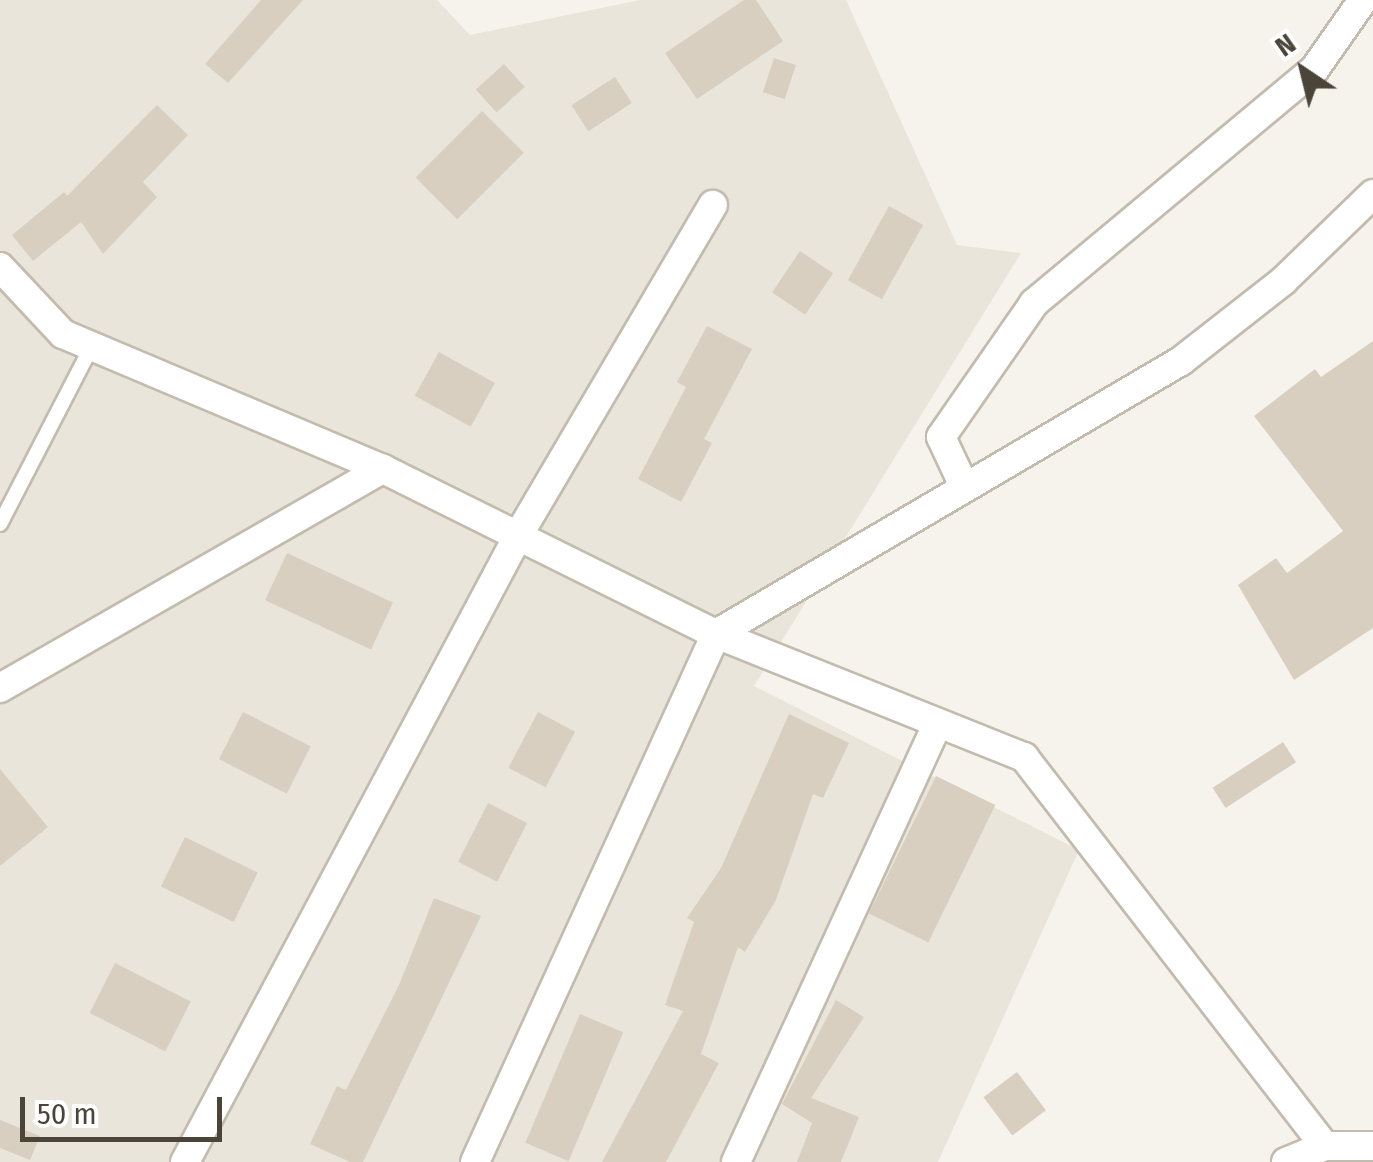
<!DOCTYPE html>
<html>
<head>
<meta charset="utf-8">
<style>
	body { margin:0 }
	#map { position:relative; width:1373px; height:1162px; overflow:hidden; background:#f6f3ec; font-family:"Fira Sans Condensed",sans-serif }
	div>[style] { position:absolute }
	.residential>* { inset:0; background:#eae5da }
	.building>* { inset:0; background:#d8cfc1; transform-origin:0 0 }
	.roads { filter:drop-shadow(2px 0 #c2bbae) drop-shadow(-2px 0 #c2bbae) drop-shadow(0 2px #c2bbae) drop-shadow(0 -2px #c2bbae) }
	.lane>* { height:14px; margin:-7px; padding:0 7px; transform-origin:7px; border-radius:7px; background:#fff }
	.street>* { height:28px; margin:-14px; padding:0 14px; transform-origin:14px; border-radius:14px; background:#fff }
	span { translate:-50% -50%; white-space:nowrap; text-align:center; line-height:1.15; -webkit-text-stroke:9px #fff; paint-order:stroke }
	.north { position:absolute; left:1253px; top:20px; width:100px; height:100px; -webkit-text-stroke:8px #fff; paint-order:stroke; rotate:325deg; font-size:28px; font-weight:700; line-height:40px; text-align:center; color:#4b4439 }
	.north::after { content:''; display:block; margin:auto; width:35px; height:45px; background:#4b4439; clip-path:polygon(50% 0,100% 100%,50% 72%,0 100%) }
	.scale { position:absolute; left:20px; top:1097px; width:202px; height:45px; box-sizing:border-box; border:5px solid #4b4439; border-top:0; padding-left:12px; font-size:30px; line-height:35px; white-space:nowrap; color:#4b4439; -webkit-text-stroke:8px #fff; paint-order:stroke }
</style>
</head>
<body>
<div id="map">
	<div class="residential">
		<div style="clip-path:polygon(0 0,437px 0,470px 35px,640px 0,846px 0,957px 245px,1021px 253px,754px 686px,1079px 850px,938px 1162px,0 1162px)"></div>
	</div>
	<div class="building">
		<div style="clip-path:polygon(261px 0,303px 0,228px 83px,205px 64px)"></div>
		<div style="clip-path:polygon(744px 0,756px 0,783px 41px,697px 99px,665px 53px)"></div>
		<div style="left:774px;top:58px;width:23px;height:36px;rotate:18deg"></div>
		<div style="left:504px;top:64px;width:31px;height:38px;rotate:48deg"></div>
		<div style="left:615px;top:77px;width:31px;height:52px;rotate:57deg"></div>
		<div style="clip-path:polygon(157px 105px,188px 135px,143px 182px,157px 197px,103px 254px,81px 222px,33px 261px,12px 235px,64px 192px,67px 196px)"></div>
		<div style="left:482px;top:111px;width:59px;height:94px;rotate:45deg"></div>
		<div style="left:889px;top:206px;width:39px;height:85px;rotate:29deg"></div>
		<div style="left:800px;top:251px;width:40px;height:50px;rotate:34deg"></div>
		<div style="clip-path:polygon(707px 326px,752px 349px,704px 439px,712px 443px,681px 502px,638px 479px,686px 387px,677px 382px)"></div>
		<div style="clip-path:polygon(1373px 341px,1373px 628px,1294px 680px,1238px 585px,1276px 558px,1287px 573px,1343px 531px,1254px 416px,1315px 369px,1321px 377px)"></div>
		<div style="left:439px;top:352px;width:64px;height:50px;rotate:29deg"></div>
		<div style="left:287px;top:553px;width:117px;height:52px;rotate:25deg"></div>
		<div style="left:243px;top:712px;width:76px;height:53px;rotate:27deg"></div>
		<div style="left:538px;top:712px;width:42px;height:63px;rotate:28deg"></div>
		<div style="clip-path:polygon(789px 714px,849px 743px,823px 798px,813px 794px,776px 900px,745px 952px,738px 947px,701px 1054px,719px 1063px,666px 1162px,602px 1162px,683px 1011px,665px 1005px,694px 922px,687px 918px,721px 868px)"></div>
		<div style="left:1283px;top:742px;width:24px;height:84px;rotate:57deg"></div>
		<div style="clip-path:polygon(0 769px,48px 827px,0 866px)"></div>
		<div style="left:936px;top:776px;width:66px;height:153px;rotate:26deg"></div>
		<div style="left:488px;top:803px;width:44px;height:66px;rotate:27deg"></div>
		<div style="left:185px;top:837px;width:81px;height:55px;rotate:26deg"></div>
		<div style="clip-path:polygon(434px 898px,481px 916px,363px 1162px,350px 1162px,310px 1144px,337px 1086px,346px 1090px,399px 985px)"></div>
		<div style="left:115px;top:963px;width:85px;height:56px;rotate:27deg"></div>
		<div style="clip-path:polygon(836px 1000px,864px 1017px,811px 1098px,859px 1117px,841px 1162px,797px 1162px,812px 1123px,782px 1104px)"></div>
		<div style="left:580px;top:1014px;width:47px;height:140px;rotate:23deg"></div>
		<div style="left:1017px;top:1072px;width:48px;height:42px;rotate:53deg"></div>
		<div style="clip-path:polygon(0 1120px,40px 1136px,30px 1160px,0 1148px)"></div>
	</div>
	<div class="roads">
		<div class="lane">
			<div style="left:0;top:524px;width:200px;rotate:-62.7deg"></div>
		</div>
		<div class="street">
			<div style="left:0;top:267px;width:92px;rotate:46.8deg"></div>
			<div style="left:63px;top:334px;width:347px;rotate:22.9deg"></div>
			<div style="left:383px;top:469px;width:372px;rotate:26.4deg"></div>
			<div style="left:716px;top:634px;width:332px;rotate:21.8deg"></div>
			<div style="left:1024px;top:757px;width:492px;rotate:52.3deg"></div>
			<div style="left:964px;top:486px;width:54px;rotate:-115.1deg"></div>
			<div style="left:941px;top:437px;width:163px;rotate:-55.2deg"></div>
			<div style="left:1034px;top:303px;width:364px;rotate:-39.8deg"></div>
			<div style="left:1314px;top:70px;width:85px;rotate:-55deg"></div>
			<div style="left:0;top:688px;width:441px;rotate:-29.8deg"></div>
			<div style="left:185px;top:1162px;width:711px;rotate:-61.99deg"></div>
			<div style="left:519px;top:534px;width:382px;rotate:-59.5deg"></div>
			<div style="left:475px;top:1162px;width:580px;rotate:-65.47deg"></div>
			<div style="left:716px;top:634px;width:539px;rotate:-30.42deg"></div>
			<div style="left:1181px;top:361px;width:130px;rotate:-38.1deg"></div>
			<div style="left:1283px;top:281px;width:125px;rotate:-44deg"></div>
			<div style="left:736px;top:1162px;width:483px;rotate:-65.3deg"></div>
			<div style="left:1286px;top:1162px;width:42px;rotate:-22.3deg"></div>
			<div style="left:1325px;top:1146px;width:48px"></div>
		</div>
	</div>
	<div class="north">N</div>
	<div class="scale">50 m</div>
</div>
</body>
</html>
